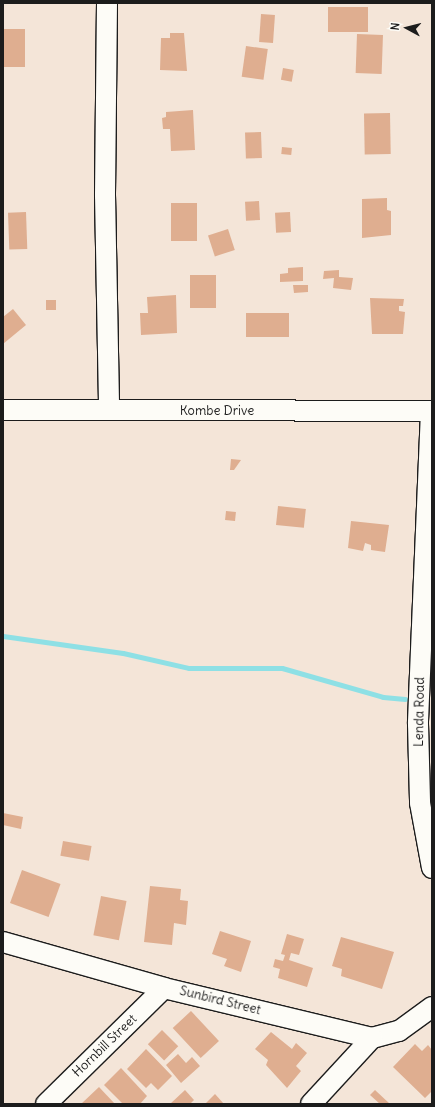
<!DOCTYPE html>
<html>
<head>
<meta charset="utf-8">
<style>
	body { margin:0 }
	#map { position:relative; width:435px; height:1107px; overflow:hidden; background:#f4e5d8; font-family:Delius,sans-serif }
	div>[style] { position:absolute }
	.stream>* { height:5px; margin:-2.5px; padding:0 2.5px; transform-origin:2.5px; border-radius:2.5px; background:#8ee0e5 }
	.building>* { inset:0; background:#dfae90; transform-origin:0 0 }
	.roads { filter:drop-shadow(1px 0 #1c1c1c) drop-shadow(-1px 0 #1c1c1c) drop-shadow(0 1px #1c1c1c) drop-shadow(0 -1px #1c1c1c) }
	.minor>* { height:20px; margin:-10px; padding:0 10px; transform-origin:10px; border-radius:10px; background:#fdfcf7 }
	span { translate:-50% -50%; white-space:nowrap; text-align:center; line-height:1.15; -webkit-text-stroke:4px #fdfcf7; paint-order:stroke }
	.street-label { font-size:13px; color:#1c1c1c }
	.frame { position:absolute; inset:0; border:4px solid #1c1c1c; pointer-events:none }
	.north { position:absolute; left:387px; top:8px; width:40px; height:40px; -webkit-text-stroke:3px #fdfcf7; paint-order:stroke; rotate:277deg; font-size:11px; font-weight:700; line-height:16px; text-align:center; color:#1c1c1c }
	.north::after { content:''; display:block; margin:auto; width:14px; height:18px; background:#1c1c1c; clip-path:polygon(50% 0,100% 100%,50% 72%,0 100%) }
</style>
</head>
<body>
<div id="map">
	<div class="stream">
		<div style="left:3px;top:636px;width:121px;rotate:8.1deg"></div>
		<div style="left:123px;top:653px;width:68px;rotate:12.8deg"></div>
		<div style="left:189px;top:668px;width:93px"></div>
		<div style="left:282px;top:668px;width:105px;rotate:16deg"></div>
		<div style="left:383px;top:697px;width:22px;rotate:5deg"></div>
	</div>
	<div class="building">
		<div style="left:368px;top:7px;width:25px;height:40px;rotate:90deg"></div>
		<div style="left:261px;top:14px;width:14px;height:28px;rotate:4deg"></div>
		<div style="left:3px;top:29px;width:22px;height:38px"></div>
		<div style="clip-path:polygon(170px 33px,184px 33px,187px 71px,160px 70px,161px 38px,170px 38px)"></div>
		<div style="left:357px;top:34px;width:26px;height:39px;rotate:2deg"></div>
		<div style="left:246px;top:46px;width:22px;height:31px;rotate:8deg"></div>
		<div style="left:283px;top:68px;width:11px;height:12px;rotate:10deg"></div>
		<div style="clip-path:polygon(193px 110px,195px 150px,171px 151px,170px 129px,163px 129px,162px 118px,166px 117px,166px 112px)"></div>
		<div style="left:390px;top:113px;width:41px;height:26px;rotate:89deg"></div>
		<div style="left:261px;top:132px;width:26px;height:16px;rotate:88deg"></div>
		<div style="left:282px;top:147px;width:10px;height:7px;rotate:6deg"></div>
		<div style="clip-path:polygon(387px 198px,387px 210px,391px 211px,391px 235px,362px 238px,362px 199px)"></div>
		<div style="left:259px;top:201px;width:19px;height:14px;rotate:87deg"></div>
		<div style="left:171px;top:203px;width:26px;height:38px"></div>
		<div style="left:26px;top:212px;width:37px;height:18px;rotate:88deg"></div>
		<div style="left:290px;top:212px;width:20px;height:15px;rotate:87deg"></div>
		<div style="left:228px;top:229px;width:22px;height:21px;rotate:72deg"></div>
		<div style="clip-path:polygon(303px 267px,303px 281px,280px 282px,280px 274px,288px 273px,288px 268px)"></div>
		<div style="clip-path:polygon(339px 270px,339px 277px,353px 278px,351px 290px,333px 288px,334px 278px,323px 279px,324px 271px)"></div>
		<div style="left:190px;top:275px;width:26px;height:33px"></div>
		<div style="clip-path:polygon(293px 285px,308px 285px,308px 292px,294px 293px)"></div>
		<div style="clip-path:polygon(176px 295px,177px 333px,141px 335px,140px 313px,148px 313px,147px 297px)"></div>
		<div style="clip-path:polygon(370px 298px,404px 299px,403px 306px,399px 306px,399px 311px,405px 312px,403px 334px,372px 334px)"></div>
		<div style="left:46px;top:300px;width:10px;height:10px"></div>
		<div style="clip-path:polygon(13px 309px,26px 325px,3px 344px,3px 317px)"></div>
		<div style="left:246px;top:313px;width:43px;height:24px"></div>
		<div style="clip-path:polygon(231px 459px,241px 460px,234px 470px,230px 470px)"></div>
		<div style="left:278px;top:506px;width:28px;height:19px;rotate:6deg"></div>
		<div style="left:226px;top:511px;width:10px;height:9px;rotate:6deg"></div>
		<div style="clip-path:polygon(351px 521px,389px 525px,385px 552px,371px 550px,371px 545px,365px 543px,363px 551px,348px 548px)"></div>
		<div style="clip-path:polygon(3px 813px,23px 817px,21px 829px,3px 825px)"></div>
		<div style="left:63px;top:841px;width:29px;height:15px;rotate:10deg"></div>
		<div style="left:22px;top:870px;width:41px;height:35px;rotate:20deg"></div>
		<div style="clip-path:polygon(150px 886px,181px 889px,180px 900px,188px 901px,186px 925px,174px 923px,172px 945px,144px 942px)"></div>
		<div style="left:101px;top:896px;width:26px;height:40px;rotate:11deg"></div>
		<div style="clip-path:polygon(220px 931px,251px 941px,241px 972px,224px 966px,227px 959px,212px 954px)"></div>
		<div style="clip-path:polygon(287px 934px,304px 939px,299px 955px,291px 953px,289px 960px,313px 968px,307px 987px,278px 978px,280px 969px,273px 967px,275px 959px,283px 961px,285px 955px,281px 954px)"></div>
		<div style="clip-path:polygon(341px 937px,394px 952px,382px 989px,341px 976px,342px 969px,332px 966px)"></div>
		<div style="left:191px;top:1011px;width:41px;height:25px;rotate:47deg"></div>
		<div style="left:162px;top:1030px;width:23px;height:20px;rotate:45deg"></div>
		<div style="clip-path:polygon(271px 1032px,292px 1049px,296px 1043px,307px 1053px,296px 1066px,301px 1071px,287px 1088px,266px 1065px,268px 1060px,255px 1049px)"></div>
		<div style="clip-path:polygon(415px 1044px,422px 1051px,428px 1045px,432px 1050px,432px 1091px,425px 1098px,393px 1067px)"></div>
		<div style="clip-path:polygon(146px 1049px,172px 1076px,158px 1090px,151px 1083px,146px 1088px,127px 1069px)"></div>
		<div style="clip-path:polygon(178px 1054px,186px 1063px,192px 1057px,200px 1066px,181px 1083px,166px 1065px)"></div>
		<div style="clip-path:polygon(121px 1068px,147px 1096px,140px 1104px,123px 1104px,104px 1085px)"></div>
		<div style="clip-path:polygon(99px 1087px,115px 1104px,81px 1104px)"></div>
		<div style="clip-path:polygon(185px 1090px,194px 1100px,190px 1104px,170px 1104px)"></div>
		<div style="clip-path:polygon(375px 1090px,390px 1104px,380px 1104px,370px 1095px)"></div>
		<div style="clip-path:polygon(215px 1094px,224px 1104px,205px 1104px)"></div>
	</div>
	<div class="roads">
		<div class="minor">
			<div style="left:107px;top:3px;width:192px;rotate:90.6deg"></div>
			<div style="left:105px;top:195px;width:214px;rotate:88.9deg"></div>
			<div style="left:3px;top:410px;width:429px;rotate:0.1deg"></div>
			<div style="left:431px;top:411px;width:313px;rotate:92.4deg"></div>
			<div style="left:418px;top:724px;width:79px;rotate:88.5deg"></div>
			<div style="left:420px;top:803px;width:66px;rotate:79.5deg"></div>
			<div style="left:3px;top:942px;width:167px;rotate:15.9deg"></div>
			<div style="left:164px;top:988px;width:214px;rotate:13.5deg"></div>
			<div style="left:372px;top:1038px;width:28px;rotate:-15deg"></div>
			<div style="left:399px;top:1031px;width:41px;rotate:-36deg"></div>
			<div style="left:46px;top:1104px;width:165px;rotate:-44.5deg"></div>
			<div style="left:311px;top:1104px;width:90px;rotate:-47.3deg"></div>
		</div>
	</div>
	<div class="street-label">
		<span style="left:217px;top:411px">Kombe Drive</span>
		<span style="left:420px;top:712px;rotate:-89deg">Lenda Road</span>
		<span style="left:220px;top:1001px;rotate:14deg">Sunbird Street</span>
		<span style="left:105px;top:1046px;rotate:-44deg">Hornbill Street</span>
	</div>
	<div class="frame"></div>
	<div class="north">N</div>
</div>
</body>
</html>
